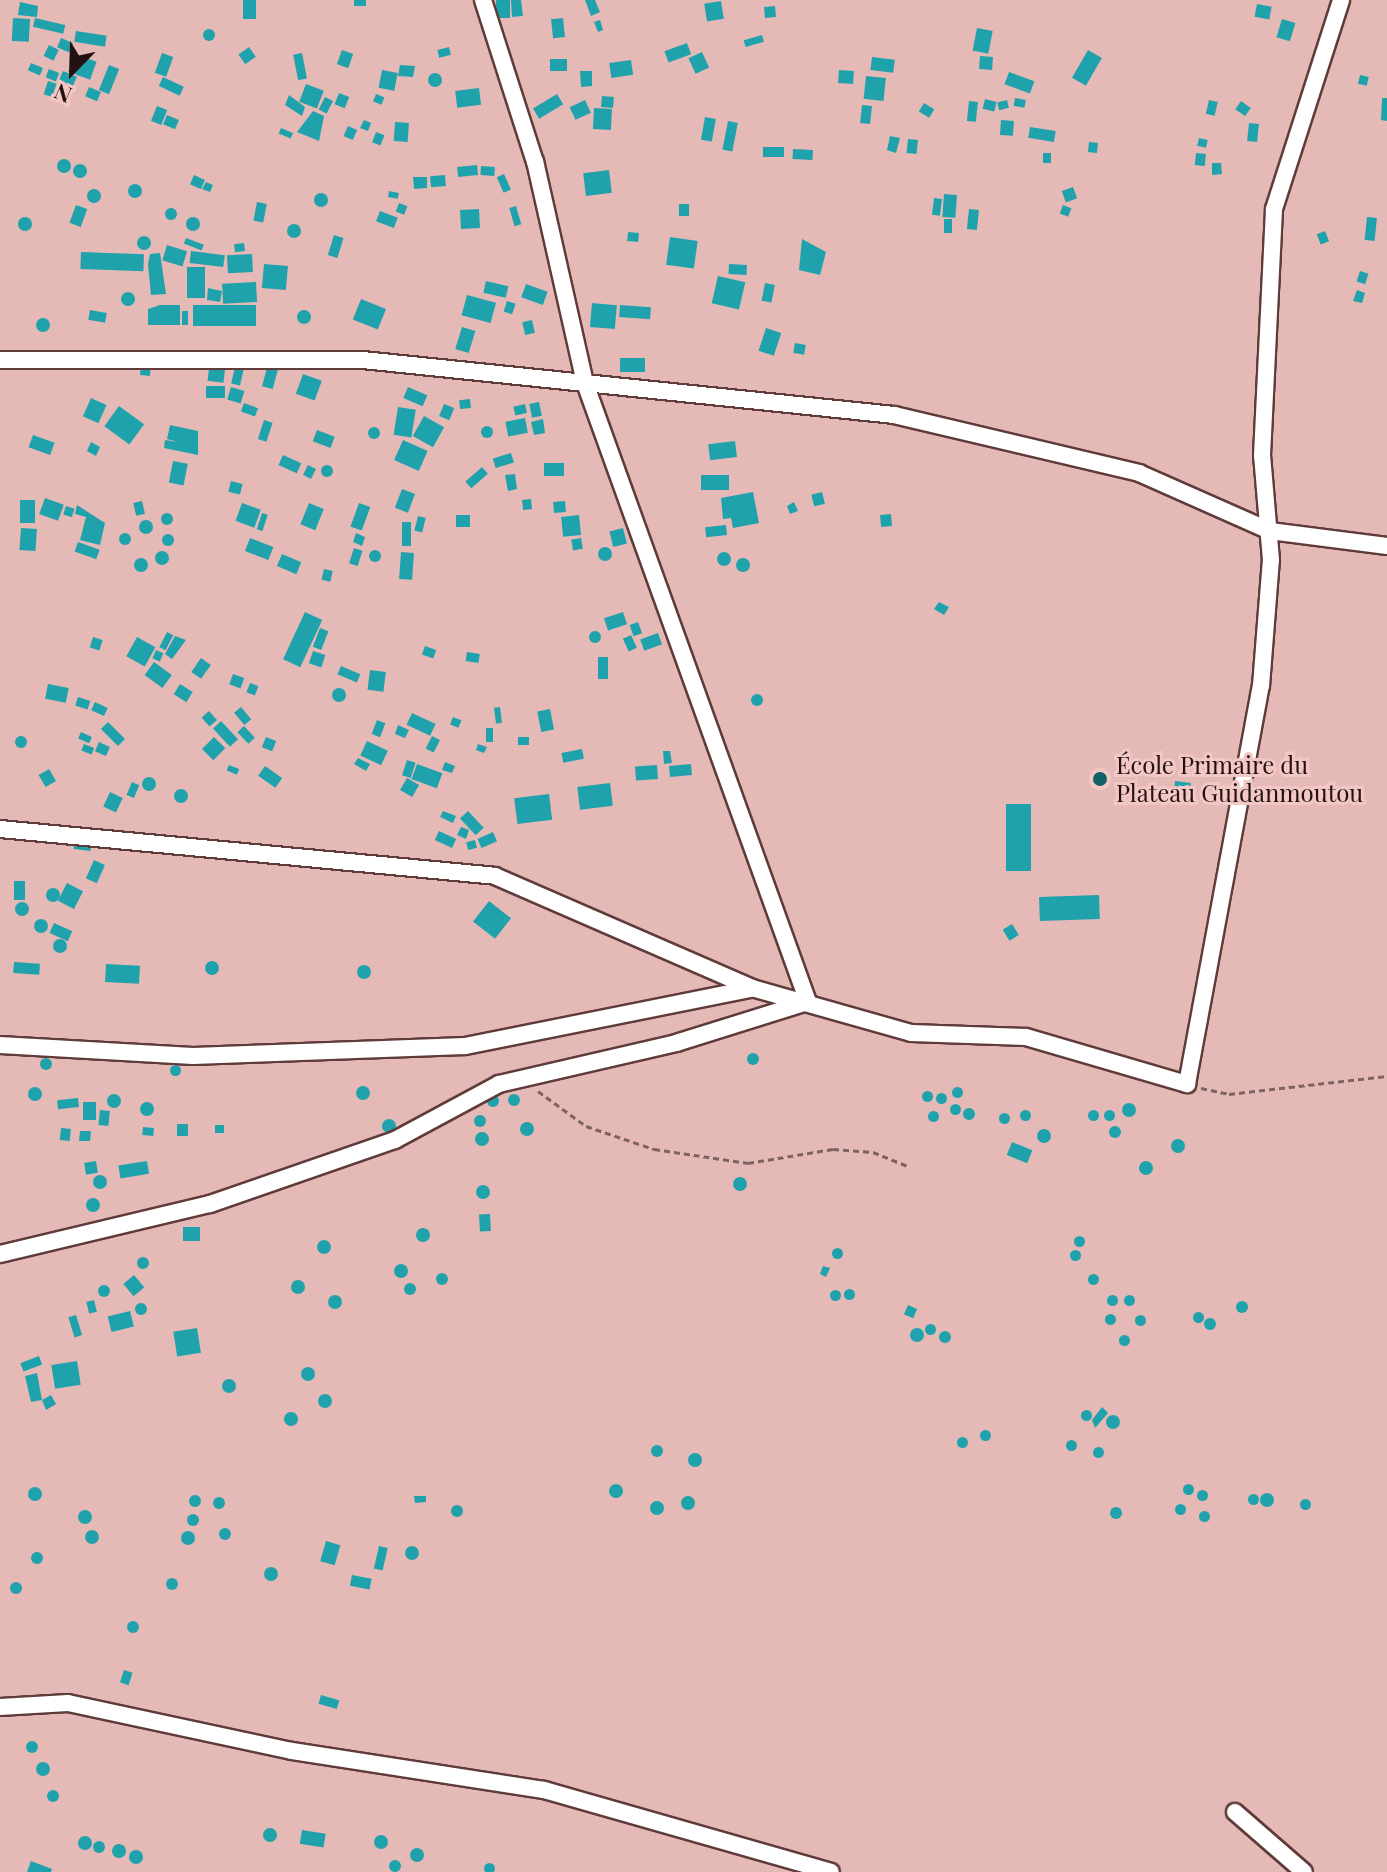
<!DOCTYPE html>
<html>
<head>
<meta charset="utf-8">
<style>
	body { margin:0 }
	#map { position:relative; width:1387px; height:1872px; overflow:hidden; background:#e5bab6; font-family:"Playfair Display",serif }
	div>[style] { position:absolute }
	.building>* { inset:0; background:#20a2ad; transform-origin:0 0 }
	.round { border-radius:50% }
	.path>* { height:3px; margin-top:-1.5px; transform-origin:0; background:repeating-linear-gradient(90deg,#7f6360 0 6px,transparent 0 10px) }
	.roads { filter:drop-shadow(2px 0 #5f3b39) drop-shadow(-2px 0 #5f3b39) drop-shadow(0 2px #5f3b39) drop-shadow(0 -2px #5f3b39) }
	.street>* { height:16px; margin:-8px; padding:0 8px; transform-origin:8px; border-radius:8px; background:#fff }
	.dots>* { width:22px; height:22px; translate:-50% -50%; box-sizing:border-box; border:4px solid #f3c7c3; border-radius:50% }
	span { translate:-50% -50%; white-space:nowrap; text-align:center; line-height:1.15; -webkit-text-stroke:6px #f3c7c3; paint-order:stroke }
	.poi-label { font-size:24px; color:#221312 }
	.left { translate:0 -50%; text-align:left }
	.north { position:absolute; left:32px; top:32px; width:80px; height:80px; -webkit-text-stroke:6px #f3c7c3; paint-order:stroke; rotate:203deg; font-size:22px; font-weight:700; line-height:32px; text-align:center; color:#221312 }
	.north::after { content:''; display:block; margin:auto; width:28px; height:36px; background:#221312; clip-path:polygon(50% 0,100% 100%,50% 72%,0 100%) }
</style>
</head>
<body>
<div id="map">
	<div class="building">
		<div style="left:243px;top:0;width:13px;height:19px"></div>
		<div style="left:354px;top:0;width:12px;height:6px"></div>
		<div style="left:496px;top:0;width:14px;height:18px"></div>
		<div style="clip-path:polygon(511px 0,521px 0,523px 16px,512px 17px)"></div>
		<div style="clip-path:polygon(585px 0,595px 0,600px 12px,591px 16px)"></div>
		<div style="left:721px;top:1px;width:18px;height:17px;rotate:81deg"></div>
		<div style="clip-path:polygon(20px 2px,38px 6px,37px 17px,18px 15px)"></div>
		<div style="left:1257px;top:4px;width:15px;height:13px;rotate:11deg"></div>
		<div style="left:775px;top:6px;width:11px;height:11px;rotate:85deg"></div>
		<div style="left:13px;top:18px;width:17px;height:23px;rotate:3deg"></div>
		<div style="left:35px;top:18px;width:31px;height:9px;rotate:13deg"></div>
		<div style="left:563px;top:18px;width:19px;height:12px;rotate:84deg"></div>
		<div style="left:1282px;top:19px;width:14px;height:19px;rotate:17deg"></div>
		<div style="clip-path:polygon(600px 20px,603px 30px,598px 32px,594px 22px)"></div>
		<div style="left:977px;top:28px;width:16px;height:23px;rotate:11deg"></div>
		<div class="round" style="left:203px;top:29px;width:12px;height:12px"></div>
		<div style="left:76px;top:31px;width:31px;height:11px;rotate:9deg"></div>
		<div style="left:762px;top:35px;width:7px;height:19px;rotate:74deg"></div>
		<div style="left:61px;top:38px;width:13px;height:10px;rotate:23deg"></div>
		<div style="left:687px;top:43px;width:12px;height:24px;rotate:70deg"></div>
		<div style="left:49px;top:45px;width:11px;height:12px;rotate:27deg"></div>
		<div style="left:249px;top:47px;width:12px;height:13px;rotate:55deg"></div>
		<div style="left:449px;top:47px;width:8px;height:12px;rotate:76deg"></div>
		<div style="left:342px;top:50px;width:12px;height:15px;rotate:20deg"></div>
		<div style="left:1088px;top:50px;width:16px;height:32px;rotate:30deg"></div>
		<div style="left:702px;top:52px;width:17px;height:15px;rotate:65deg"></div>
		<div style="left:162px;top:53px;width:12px;height:21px;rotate:20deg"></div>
		<div style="left:302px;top:53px;width:26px;height:9px;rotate:79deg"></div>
		<div style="left:75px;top:54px;width:23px;height:19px;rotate:20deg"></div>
		<div style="left:980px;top:56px;width:13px;height:13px;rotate:4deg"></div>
		<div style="left:872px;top:57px;width:23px;height:13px;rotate:7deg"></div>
		<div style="left:550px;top:59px;width:17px;height:12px"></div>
		<div style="left:631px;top:60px;width:15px;height:22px;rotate:82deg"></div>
		<div style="left:31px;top:63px;width:13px;height:8px;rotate:23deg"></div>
		<div style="left:109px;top:65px;width:11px;height:27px;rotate:22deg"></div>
		<div style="clip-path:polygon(400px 65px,415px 66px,413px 77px,398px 76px)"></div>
		<div style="left:49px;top:69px;width:11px;height:9px;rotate:22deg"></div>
		<div style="left:382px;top:70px;width:16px;height:18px;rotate:11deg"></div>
		<div style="left:839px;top:70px;width:15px;height:13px;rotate:4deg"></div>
		<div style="left:63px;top:71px;width:15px;height:10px;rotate:23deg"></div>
		<div style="clip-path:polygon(580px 71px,592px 71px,592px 86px,581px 87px)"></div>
		<div style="left:1009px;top:72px;width:27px;height:13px;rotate:20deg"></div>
		<div class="round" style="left:428px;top:73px;width:14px;height:14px"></div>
		<div style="left:1360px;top:75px;width:9px;height:9px;rotate:13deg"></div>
		<div style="left:866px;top:76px;width:20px;height:23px;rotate:6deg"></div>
		<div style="left:163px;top:77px;width:23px;height:10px;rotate:25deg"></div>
		<div style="left:48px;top:81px;width:9px;height:14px;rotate:18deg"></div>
		<div style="left:306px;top:84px;width:19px;height:19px;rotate:21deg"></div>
		<div style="left:89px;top:87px;width:13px;height:10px;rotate:23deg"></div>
		<div style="left:479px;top:88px;width:17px;height:24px;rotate:83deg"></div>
		<div style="left:339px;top:93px;width:11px;height:12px;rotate:22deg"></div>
		<div style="left:376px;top:94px;width:9px;height:8px;rotate:21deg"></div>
		<div style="left:557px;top:94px;width:12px;height:28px;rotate:59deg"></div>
		<div style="clip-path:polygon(289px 95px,305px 107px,302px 116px,285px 105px)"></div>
		<div style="left:602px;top:96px;width:12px;height:11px;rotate:5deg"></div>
		<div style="left:325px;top:97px;width:9px;height:14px;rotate:27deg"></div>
		<div style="left:1015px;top:98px;width:11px;height:8px;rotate:10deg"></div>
		<div style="clip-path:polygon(1382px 98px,1387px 98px,1387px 121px,1381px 120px)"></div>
		<div style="left:985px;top:99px;width:12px;height:10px;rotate:14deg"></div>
		<div style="left:585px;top:100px;width:14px;height:17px;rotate:65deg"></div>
		<div style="left:1007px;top:100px;width:8px;height:10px;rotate:76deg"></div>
		<div style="left:1209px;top:100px;width:9px;height:14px;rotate:13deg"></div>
		<div style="left:969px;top:101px;width:9px;height:20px;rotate:6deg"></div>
		<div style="left:1241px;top:101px;width:12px;height:10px;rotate:35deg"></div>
		<div style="left:924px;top:103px;width:12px;height:10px;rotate:31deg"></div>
		<div style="left:862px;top:105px;width:10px;height:18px;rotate:6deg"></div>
		<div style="left:157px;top:106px;width:11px;height:16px;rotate:22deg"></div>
		<div style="left:594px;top:108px;width:18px;height:21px;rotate:3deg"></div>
		<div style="clip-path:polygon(313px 111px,324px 116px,319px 141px,297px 132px)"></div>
		<div style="left:167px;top:115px;width:13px;height:10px;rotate:23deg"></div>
		<div style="left:705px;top:117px;width:11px;height:23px;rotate:10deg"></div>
		<div style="clip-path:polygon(364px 120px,371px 123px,368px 131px,360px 128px)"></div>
		<div style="left:1001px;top:120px;width:13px;height:15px;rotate:4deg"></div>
		<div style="left:728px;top:121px;width:10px;height:29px;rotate:11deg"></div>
		<div style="left:395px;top:122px;width:14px;height:19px;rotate:4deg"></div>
		<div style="left:1249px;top:123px;width:10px;height:18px;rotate:6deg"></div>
		<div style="left:348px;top:126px;width:10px;height:11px;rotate:24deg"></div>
		<div style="left:1030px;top:127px;width:26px;height:11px;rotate:9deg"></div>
		<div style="left:281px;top:128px;width:13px;height:6px;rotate:23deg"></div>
		<div style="left:376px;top:132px;width:9px;height:11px;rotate:21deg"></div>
		<div style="clip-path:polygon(890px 136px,900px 138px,896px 153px,887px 150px)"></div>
		<div style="left:1199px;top:138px;width:9px;height:8px;rotate:13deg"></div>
		<div style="left:908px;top:139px;width:10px;height:14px;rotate:6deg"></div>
		<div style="left:1089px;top:142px;width:9px;height:10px;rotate:6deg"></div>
		<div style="left:763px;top:147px;width:21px;height:10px"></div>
		<div style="left:793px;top:149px;width:20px;height:10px;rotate:3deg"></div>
		<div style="left:1043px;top:153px;width:8px;height:10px"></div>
		<div style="left:1196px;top:153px;width:10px;height:12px;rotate:6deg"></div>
		<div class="round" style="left:57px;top:159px;width:14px;height:14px"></div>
		<div style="clip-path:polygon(1212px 163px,1221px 163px,1222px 174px,1212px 175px)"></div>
		<div class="round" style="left:73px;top:164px;width:14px;height:14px"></div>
		<div style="left:477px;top:165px;width:10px;height:20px;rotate:84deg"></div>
		<div style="left:481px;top:166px;width:14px;height:9px;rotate:4deg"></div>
		<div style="left:609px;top:170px;width:23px;height:26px;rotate:83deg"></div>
		<div style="left:504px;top:174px;width:17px;height:8px;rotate:66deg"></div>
		<div style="left:194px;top:175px;width:12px;height:10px;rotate:24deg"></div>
		<div style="left:445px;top:175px;width:11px;height:15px;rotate:85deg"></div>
		<div style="clip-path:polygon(413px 177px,427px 177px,427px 188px,414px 189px)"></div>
		<div style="clip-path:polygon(206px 182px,213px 185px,210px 192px,202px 189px)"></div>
		<div class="round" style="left:128px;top:184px;width:14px;height:14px"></div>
		<div style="left:1073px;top:187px;width:12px;height:12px;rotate:70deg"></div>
		<div class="round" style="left:87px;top:189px;width:14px;height:14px"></div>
		<div style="left:389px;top:191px;width:10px;height:6px;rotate:11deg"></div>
		<div class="round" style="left:314px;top:193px;width:14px;height:14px"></div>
		<div style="left:944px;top:194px;width:13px;height:23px;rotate:4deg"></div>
		<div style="left:934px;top:198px;width:8px;height:17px;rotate:7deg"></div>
		<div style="left:257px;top:202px;width:10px;height:19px;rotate:11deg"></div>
		<div style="left:399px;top:203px;width:9px;height:9px;rotate:21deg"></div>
		<div style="left:679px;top:204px;width:10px;height:12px"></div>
		<div style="left:76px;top:205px;width:12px;height:19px;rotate:20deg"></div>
		<div style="left:1063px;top:205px;width:9px;height:9px;rotate:21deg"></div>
		<div style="left:516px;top:206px;width:19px;height:7px;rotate:74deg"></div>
		<div class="round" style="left:165px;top:208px;width:12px;height:12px"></div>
		<div style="left:479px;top:209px;width:19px;height:19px;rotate:87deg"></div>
		<div style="left:969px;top:209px;width:10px;height:20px;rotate:6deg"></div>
		<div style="left:380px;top:211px;width:19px;height:11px;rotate:21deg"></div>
		<div style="left:1367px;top:217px;width:10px;height:23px;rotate:6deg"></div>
		<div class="round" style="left:186px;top:217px;width:14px;height:14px"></div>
		<div class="round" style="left:18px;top:217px;width:14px;height:14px"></div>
		<div style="left:944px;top:219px;width:8px;height:14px"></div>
		<div class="round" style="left:287px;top:224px;width:14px;height:14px"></div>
		<div style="left:1325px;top:231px;width:11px;height:9px;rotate:68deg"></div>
		<div style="left:628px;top:232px;width:11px;height:9px;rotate:5deg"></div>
		<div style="left:334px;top:235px;width:10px;height:21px;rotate:17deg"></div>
		<div class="round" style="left:137px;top:236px;width:14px;height:14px"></div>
		<div style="left:670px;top:237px;width:28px;height:28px;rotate:8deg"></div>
		<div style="left:186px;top:238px;width:19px;height:6px;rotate:21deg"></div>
		<div style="clip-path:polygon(802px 239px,826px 252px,820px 275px,799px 270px)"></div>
		<div style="left:244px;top:243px;width:8px;height:10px;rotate:83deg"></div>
		<div style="left:167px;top:245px;width:21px;height:16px;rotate:17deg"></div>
		<div style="left:191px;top:251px;width:34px;height:12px;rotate:7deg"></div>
		<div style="left:81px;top:252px;width:63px;height:17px;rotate:2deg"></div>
		<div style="clip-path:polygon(160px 253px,166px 294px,151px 295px,148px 264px,150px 254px)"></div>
		<div style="left:252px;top:254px;width:18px;height:25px;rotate:87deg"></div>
		<div style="left:264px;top:264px;width:24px;height:24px;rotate:5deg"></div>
		<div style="left:729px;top:264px;width:18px;height:10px;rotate:3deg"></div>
		<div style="left:187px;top:267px;width:18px;height:31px"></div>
		<div style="left:1360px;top:271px;width:9px;height:11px;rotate:18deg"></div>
		<div style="left:718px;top:276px;width:28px;height:28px;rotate:13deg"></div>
		<div style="left:486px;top:281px;width:23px;height:12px;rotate:13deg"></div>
		<div style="left:256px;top:282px;width:20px;height:34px;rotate:87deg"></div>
		<div style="left:765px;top:283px;width:10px;height:18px;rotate:11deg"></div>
		<div style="left:526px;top:284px;width:23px;height:14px;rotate:20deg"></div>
		<div style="clip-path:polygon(208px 288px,222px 291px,220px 302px,207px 300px)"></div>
		<div style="clip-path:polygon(1357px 290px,1365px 293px,1362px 303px,1353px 301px)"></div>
		<div class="round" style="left:121px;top:292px;width:14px;height:14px"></div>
		<div style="left:467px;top:295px;width:30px;height:21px;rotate:15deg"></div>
		<div style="left:361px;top:299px;width:27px;height:22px;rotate:22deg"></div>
		<div style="left:507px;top:301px;width:9px;height:11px;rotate:18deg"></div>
		<div style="left:592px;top:303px;width:25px;height:24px;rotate:5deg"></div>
		<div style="clip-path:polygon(160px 305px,180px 305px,180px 325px,148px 325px,148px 309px)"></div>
		<div style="left:193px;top:305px;width:63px;height:21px"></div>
		<div style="left:620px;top:305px;width:31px;height:12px;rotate:4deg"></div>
		<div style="left:90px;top:310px;width:17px;height:10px;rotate:10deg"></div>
		<div class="round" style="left:297px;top:310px;width:14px;height:14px"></div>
		<div style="left:182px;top:311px;width:6px;height:14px"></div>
		<div class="round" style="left:36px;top:318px;width:14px;height:14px"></div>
		<div style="left:532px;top:320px;width:13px;height:10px;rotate:77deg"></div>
		<div style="left:462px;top:327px;width:14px;height:23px;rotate:17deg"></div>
		<div style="left:766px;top:328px;width:16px;height:24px;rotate:18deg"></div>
		<div style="left:795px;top:343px;width:11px;height:10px;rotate:10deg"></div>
		<div style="left:620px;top:358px;width:25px;height:14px"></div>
		<div style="left:210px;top:361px;width:16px;height:20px;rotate:7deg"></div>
		<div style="left:268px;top:364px;width:11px;height:23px;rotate:15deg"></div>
		<div style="left:141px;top:365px;width:10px;height:10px;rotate:6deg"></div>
		<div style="left:235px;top:367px;width:9px;height:17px;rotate:13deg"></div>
		<div style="left:303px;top:374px;width:20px;height:21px;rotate:20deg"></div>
		<div style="left:206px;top:386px;width:19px;height:12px"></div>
		<div style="left:231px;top:387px;width:14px;height:13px;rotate:17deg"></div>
		<div style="left:408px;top:387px;width:21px;height:12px;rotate:23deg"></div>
		<div style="left:91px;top:398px;width:17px;height:20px;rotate:24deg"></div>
		<div style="left:470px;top:399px;width:9px;height:11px;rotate:84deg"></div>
		<div style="left:539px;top:402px;width:14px;height:10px;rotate:78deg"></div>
		<div style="left:244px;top:403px;width:15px;height:9px;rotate:20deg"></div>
		<div style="left:444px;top:404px;width:11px;height:13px;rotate:22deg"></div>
		<div style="left:525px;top:404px;width:9px;height:12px;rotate:77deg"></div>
		<div style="left:119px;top:406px;width:31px;height:25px;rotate:36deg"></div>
		<div style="left:398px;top:407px;width:18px;height:28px;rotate:9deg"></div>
		<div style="left:424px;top:416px;width:23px;height:23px;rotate:29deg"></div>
		<div style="left:525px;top:418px;width:15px;height:20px;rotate:79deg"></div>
		<div style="clip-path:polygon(543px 419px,545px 433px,534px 435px,531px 422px)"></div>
		<div style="left:264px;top:420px;width:9px;height:20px;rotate:18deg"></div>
		<div style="clip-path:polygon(170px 425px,198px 431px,198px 455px,164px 448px,165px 440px,178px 442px,167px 439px)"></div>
		<div class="round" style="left:481px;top:426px;width:12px;height:12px"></div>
		<div class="round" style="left:368px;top:427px;width:12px;height:12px"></div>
		<div style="left:317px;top:430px;width:19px;height:12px;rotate:21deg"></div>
		<div style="left:33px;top:435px;width:23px;height:13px;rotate:20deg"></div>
		<div style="left:403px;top:440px;width:27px;height:22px;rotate:24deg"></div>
		<div style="left:735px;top:441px;width:16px;height:27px;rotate:83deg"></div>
		<div style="clip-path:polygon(91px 442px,100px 447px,96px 456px,87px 451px)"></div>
		<div style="left:511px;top:453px;width:10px;height:19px;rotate:73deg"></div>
		<div style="left:283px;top:455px;width:20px;height:11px;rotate:24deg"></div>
		<div style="left:173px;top:461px;width:15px;height:22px;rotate:11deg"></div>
		<div style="left:544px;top:463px;width:20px;height:13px"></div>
		<div class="round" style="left:321px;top:465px;width:12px;height:12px"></div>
		<div style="left:308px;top:465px;width:9px;height:11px;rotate:27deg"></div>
		<div style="left:482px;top:467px;width:9px;height:22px;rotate:49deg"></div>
		<div style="clip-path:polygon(515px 474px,517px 489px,508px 491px,505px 475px)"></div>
		<div style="left:729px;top:475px;width:15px;height:28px;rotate:90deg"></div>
		<div style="left:231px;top:481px;width:12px;height:11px;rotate:14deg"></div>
		<div style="left:402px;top:489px;width:14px;height:20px;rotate:21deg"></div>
		<div style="clip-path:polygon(753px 492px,759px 523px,733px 528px,731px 518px,723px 519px,721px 498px)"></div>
		<div style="left:822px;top:492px;width:12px;height:11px;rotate:76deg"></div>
		<div style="left:45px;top:498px;width:20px;height:17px;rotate:20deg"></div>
		<div style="left:531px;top:499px;width:10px;height:9px;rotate:84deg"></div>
		<div style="left:20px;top:500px;width:15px;height:23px"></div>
		<div style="left:142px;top:501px;width:13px;height:9px;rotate:77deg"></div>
		<div style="left:565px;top:501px;width:11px;height:12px;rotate:85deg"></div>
		<div style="clip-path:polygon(794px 502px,798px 511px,790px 514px,787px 506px)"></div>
		<div style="left:242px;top:503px;width:20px;height:19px;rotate:20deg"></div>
		<div style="left:309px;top:503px;width:16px;height:23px;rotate:22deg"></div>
		<div style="left:359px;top:503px;width:12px;height:25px;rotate:20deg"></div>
		<div style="clip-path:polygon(77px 505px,105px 523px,100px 545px,80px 540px,86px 517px,75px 514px)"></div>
		<div style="left:66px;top:506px;width:9px;height:9px;rotate:18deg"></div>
		<div class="round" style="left:161px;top:513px;width:12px;height:12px"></div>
		<div style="left:262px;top:513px;width:6px;height:17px;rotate:18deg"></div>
		<div style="left:891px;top:514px;width:12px;height:11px;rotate:85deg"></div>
		<div style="left:456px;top:515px;width:14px;height:12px"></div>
		<div style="left:579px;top:515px;width:20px;height:18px;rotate:84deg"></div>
		<div style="left:418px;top:516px;width:8px;height:15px;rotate:14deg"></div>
		<div class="round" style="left:139px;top:520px;width:14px;height:14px"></div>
		<div style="left:402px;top:522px;width:9px;height:24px"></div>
		<div style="left:726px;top:525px;width:10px;height:21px;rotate:84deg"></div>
		<div style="left:21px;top:528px;width:16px;height:22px;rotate:4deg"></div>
		<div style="left:623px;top:528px;width:16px;height:14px;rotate:76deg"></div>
		<div class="round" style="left:119px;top:533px;width:12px;height:12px"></div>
		<div style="clip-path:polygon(356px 533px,365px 537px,362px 546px,353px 542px)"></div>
		<div class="round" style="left:162px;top:534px;width:12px;height:12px"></div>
		<div style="left:250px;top:538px;width:25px;height:14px;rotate:21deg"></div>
		<div style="left:581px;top:538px;width:11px;height:10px;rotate:80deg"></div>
		<div style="left:78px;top:542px;width:23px;height:10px;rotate:20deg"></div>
		<div class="round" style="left:598px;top:547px;width:14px;height:14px"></div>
		<div style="left:354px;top:548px;width:9px;height:16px;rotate:18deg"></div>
		<div class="round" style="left:369px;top:550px;width:12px;height:12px"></div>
		<div class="round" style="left:155px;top:551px;width:14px;height:14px"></div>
		<div style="left:401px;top:552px;width:13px;height:27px;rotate:4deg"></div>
		<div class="round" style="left:717px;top:552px;width:14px;height:14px"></div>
		<div style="left:282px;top:554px;width:21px;height:13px;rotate:23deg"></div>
		<div class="round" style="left:134px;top:558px;width:14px;height:14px"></div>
		<div class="round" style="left:736px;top:558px;width:14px;height:14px"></div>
		<div style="left:324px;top:569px;width:9px;height:11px;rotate:13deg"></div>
		<div style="clip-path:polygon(939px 602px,949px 607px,944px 615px,934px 609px)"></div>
		<div style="left:305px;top:612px;width:19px;height:52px;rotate:25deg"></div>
		<div style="left:623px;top:612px;width:13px;height:20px;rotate:72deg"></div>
		<div style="left:638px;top:622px;width:12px;height:9px;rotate:70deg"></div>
		<div style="left:320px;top:628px;width:9px;height:20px;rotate:21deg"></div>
		<div class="round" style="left:589px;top:631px;width:12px;height:12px"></div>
		<div style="left:167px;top:632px;width:7px;height:17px;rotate:27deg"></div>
		<div style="left:658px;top:633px;width:12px;height:19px;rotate:70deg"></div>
		<div style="left:631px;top:635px;width:14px;height:9px;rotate:65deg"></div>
		<div style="clip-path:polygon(175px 636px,186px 640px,172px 659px,165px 654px)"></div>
		<div style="left:93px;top:637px;width:10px;height:11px;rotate:17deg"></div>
		<div style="left:137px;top:637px;width:21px;height:22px;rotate:29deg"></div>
		<div style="left:425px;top:646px;width:12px;height:9px;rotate:20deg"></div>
		<div style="left:156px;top:650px;width:8px;height:9px;rotate:23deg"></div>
		<div style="left:313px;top:651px;width:13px;height:13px;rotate:18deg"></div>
		<div style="left:467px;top:652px;width:13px;height:9px;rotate:9deg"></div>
		<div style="left:598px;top:657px;width:10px;height:22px"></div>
		<div style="left:201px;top:658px;width:12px;height:17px;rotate:35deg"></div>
		<div style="left:154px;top:662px;width:22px;height:16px;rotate:36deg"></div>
		<div style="left:341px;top:666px;width:21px;height:9px;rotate:23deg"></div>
		<div style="left:370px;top:670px;width:16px;height:20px;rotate:7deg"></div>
		<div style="left:233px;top:674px;width:12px;height:11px;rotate:20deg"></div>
		<div style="left:250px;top:683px;width:9px;height:10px;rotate:21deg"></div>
		<div style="left:48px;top:684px;width:21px;height:15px;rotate:11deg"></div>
		<div style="left:180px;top:684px;width:15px;height:12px;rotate:32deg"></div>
		<div class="round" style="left:332px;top:688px;width:14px;height:14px"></div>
		<div class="round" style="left:751px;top:694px;width:12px;height:12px"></div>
		<div style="left:78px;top:697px;width:13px;height:9px;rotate:18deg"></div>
		<div style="left:95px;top:702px;width:14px;height:9px;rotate:25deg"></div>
		<div style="left:241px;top:707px;width:16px;height:9px;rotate:50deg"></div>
		<div style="left:500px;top:707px;width:16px;height:6px;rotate:83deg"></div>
		<div style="left:550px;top:709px;width:21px;height:13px;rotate:79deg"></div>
		<div style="left:209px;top:711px;width:12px;height:10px;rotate:48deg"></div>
		<div style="left:412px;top:713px;width:26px;height:13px;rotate:25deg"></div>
		<div style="left:453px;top:717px;width:9px;height:8px;rotate:21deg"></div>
		<div style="left:377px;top:720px;width:9px;height:15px;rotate:21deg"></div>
		<div style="left:221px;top:721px;width:25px;height:11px;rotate:47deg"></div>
		<div style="left:108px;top:722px;width:24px;height:10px;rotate:45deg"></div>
		<div style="clip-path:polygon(398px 725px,409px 730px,405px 738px,395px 734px)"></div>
		<div style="left:244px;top:726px;width:16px;height:9px;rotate:47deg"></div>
		<div style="left:486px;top:728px;width:7px;height:14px"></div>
		<div style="left:81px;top:732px;width:12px;height:7px;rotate:24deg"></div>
		<div class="round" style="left:15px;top:736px;width:12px;height:12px"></div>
		<div style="left:432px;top:736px;width:9px;height:14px;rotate:27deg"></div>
		<div style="left:214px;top:737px;width:16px;height:17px;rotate:45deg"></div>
		<div style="left:266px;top:737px;width:11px;height:11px;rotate:22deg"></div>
		<div style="left:518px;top:737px;width:11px;height:8px"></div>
		<div style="left:367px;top:741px;width:23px;height:16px;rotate:25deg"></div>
		<div style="left:99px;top:742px;width:12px;height:10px;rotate:24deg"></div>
		<div style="left:84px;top:744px;width:11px;height:7px;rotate:22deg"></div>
		<div style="clip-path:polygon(478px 744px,487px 747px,484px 753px,476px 750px)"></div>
		<div style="left:582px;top:749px;width:10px;height:21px;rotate:79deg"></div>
		<div style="clip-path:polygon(663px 751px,670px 751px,672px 763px,664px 764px)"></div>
		<div style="clip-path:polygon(358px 758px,370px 764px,366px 771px,354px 764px)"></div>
		<div style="left:407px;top:760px;width:9px;height:16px;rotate:18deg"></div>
		<div style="clip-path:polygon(445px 762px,455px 766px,452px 773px,442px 770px)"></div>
		<div style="left:417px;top:764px;width:27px;height:16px;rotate:20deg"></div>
		<div style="left:691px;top:764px;width:11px;height:22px;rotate:85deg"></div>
		<div style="left:229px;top:765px;width:11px;height:6px;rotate:22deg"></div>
		<div style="left:657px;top:765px;width:14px;height:22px;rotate:86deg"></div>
		<div style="left:265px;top:766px;width:21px;height:12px;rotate:35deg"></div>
		<div style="left:49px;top:769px;width:14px;height:12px;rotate:60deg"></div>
		<div class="round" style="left:142px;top:777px;width:14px;height:14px"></div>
		<div style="left:407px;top:778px;width:14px;height:14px;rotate:30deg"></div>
		<div style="left:1175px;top:781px;width:16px;height:22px;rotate:7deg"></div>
		<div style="left:132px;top:782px;width:8px;height:14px;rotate:23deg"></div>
		<div style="left:610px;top:783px;width:23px;height:33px;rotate:83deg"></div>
		<div class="round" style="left:174px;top:789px;width:14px;height:14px"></div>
		<div style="left:110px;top:792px;width:14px;height:16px;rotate:25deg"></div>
		<div style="left:549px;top:794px;width:26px;height:35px;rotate:83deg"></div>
		<div style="left:1006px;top:804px;width:25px;height:67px"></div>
		<div style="clip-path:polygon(443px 811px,456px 816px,453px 823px,440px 817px)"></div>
		<div style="left:468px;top:811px;width:23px;height:11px;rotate:47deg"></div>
		<div style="clip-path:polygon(461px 827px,469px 830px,466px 839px,457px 835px)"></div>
		<div style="left:439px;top:831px;width:19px;height:10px;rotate:25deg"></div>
		<div style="left:493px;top:832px;width:10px;height:17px;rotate:66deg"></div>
		<div style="left:75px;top:837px;width:17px;height:12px;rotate:7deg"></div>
		<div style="left:475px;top:840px;width:8px;height:9px;rotate:76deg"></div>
		<div style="left:94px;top:860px;width:12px;height:20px;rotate:24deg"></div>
		<div style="left:14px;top:881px;width:11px;height:19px"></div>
		<div style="left:67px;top:883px;width:18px;height:20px;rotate:27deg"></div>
		<div class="round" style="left:46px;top:888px;width:14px;height:14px"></div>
		<div style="left:1099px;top:895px;width:24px;height:60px;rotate:88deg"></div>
		<div style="left:489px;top:901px;width:28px;height:26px;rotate:38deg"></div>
		<div class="round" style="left:15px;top:902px;width:14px;height:14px"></div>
		<div class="round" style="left:34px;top:919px;width:14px;height:14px"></div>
		<div style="left:54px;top:923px;width:20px;height:11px;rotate:24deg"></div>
		<div style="left:1012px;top:924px;width:13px;height:11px;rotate:58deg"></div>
		<div class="round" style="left:53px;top:939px;width:14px;height:14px"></div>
		<div class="round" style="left:205px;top:961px;width:14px;height:14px"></div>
		<div style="left:14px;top:962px;width:26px;height:11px;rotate:4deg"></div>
		<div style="left:106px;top:964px;width:34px;height:18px;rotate:3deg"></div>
		<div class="round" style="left:357px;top:965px;width:14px;height:14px"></div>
		<div class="round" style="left:747px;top:1053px;width:12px;height:12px"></div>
		<div class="round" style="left:40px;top:1058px;width:12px;height:12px"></div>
		<div class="round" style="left:169.5px;top:1064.5px;width:11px;height:11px"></div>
		<div class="round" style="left:356px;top:1086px;width:14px;height:14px"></div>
		<div class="round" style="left:951.5px;top:1086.5px;width:11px;height:11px"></div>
		<div class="round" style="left:28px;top:1087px;width:14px;height:14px"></div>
		<div class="round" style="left:921.5px;top:1090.5px;width:11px;height:11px"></div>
		<div class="round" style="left:935.5px;top:1092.5px;width:11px;height:11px"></div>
		<div class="round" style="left:508px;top:1094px;width:12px;height:12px"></div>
		<div class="round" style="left:107px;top:1094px;width:14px;height:14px"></div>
		<div class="round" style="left:487px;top:1095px;width:12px;height:12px"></div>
		<div style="left:78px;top:1098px;width:9px;height:21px;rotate:84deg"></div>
		<div style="left:83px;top:1102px;width:13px;height:18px"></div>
		<div class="round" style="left:140px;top:1102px;width:14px;height:14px"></div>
		<div class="round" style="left:1122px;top:1103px;width:14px;height:14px"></div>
		<div class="round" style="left:949.5px;top:1103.5px;width:11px;height:11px"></div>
		<div class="round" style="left:963px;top:1108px;width:12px;height:12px"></div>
		<div class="round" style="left:1103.5px;top:1109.5px;width:11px;height:11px"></div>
		<div class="round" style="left:1087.5px;top:1109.5px;width:11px;height:11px"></div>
		<div class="round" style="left:1019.5px;top:1109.5px;width:11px;height:11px"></div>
		<div style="left:100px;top:1110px;width:10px;height:15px;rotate:6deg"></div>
		<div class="round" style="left:927.5px;top:1110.5px;width:11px;height:11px"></div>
		<div class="round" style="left:998.5px;top:1112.5px;width:11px;height:11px"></div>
		<div class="round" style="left:474px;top:1115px;width:12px;height:12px"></div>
		<div class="round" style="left:382px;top:1119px;width:14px;height:14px"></div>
		<div class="round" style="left:520px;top:1122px;width:14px;height:14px"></div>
		<div style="left:177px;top:1124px;width:11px;height:12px"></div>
		<div style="left:215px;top:1125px;width:9px;height:8px"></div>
		<div class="round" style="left:1109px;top:1126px;width:12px;height:12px"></div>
		<div style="left:143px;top:1127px;width:11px;height:8px;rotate:5deg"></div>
		<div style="left:61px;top:1128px;width:10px;height:12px;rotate:6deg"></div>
		<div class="round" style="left:1037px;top:1129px;width:14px;height:14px"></div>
		<div style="clip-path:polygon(80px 1131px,91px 1131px,90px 1141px,79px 1141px)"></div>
		<div class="round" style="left:475px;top:1132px;width:14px;height:14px"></div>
		<div class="round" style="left:1171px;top:1139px;width:14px;height:14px"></div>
		<div style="left:1012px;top:1142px;width:22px;height:14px;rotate:22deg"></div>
		<div style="left:96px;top:1161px;width:12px;height:12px;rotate:81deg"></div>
		<div style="left:147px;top:1161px;width:13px;height:29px;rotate:81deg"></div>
		<div class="round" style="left:1139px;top:1161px;width:14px;height:14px"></div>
		<div class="round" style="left:93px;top:1175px;width:14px;height:14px"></div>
		<div class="round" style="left:733px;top:1177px;width:14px;height:14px"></div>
		<div class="round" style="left:476px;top:1185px;width:14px;height:14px"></div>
		<div class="round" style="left:86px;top:1198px;width:14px;height:14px"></div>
		<div style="left:490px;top:1214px;width:17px;height:11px;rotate:87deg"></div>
		<div style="left:200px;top:1227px;width:14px;height:17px;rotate:90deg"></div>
		<div class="round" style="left:416px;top:1228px;width:14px;height:14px"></div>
		<div class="round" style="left:1073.5px;top:1235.5px;width:11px;height:11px"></div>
		<div class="round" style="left:317px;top:1240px;width:14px;height:14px"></div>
		<div class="round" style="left:831.5px;top:1247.5px;width:11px;height:11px"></div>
		<div class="round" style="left:1069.5px;top:1249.5px;width:11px;height:11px"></div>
		<div class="round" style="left:137px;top:1257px;width:12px;height:12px"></div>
		<div class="round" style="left:394px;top:1264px;width:14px;height:14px"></div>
		<div style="clip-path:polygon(823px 1266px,830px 1268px,826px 1277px,820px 1274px)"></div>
		<div class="round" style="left:436px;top:1273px;width:12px;height:12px"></div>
		<div class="round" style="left:1087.5px;top:1273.5px;width:11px;height:11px"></div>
		<div style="left:134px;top:1275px;width:16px;height:14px;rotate:50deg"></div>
		<div class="round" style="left:291px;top:1280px;width:14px;height:14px"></div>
		<div class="round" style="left:404px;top:1283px;width:12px;height:12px"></div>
		<div class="round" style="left:98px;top:1285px;width:12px;height:12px"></div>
		<div class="round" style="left:843.5px;top:1288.5px;width:11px;height:11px"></div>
		<div class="round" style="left:829.5px;top:1289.5px;width:11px;height:11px"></div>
		<div class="round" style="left:1106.5px;top:1294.5px;width:11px;height:11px"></div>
		<div class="round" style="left:1123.5px;top:1294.5px;width:11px;height:11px"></div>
		<div class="round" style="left:328px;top:1295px;width:14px;height:14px"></div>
		<div style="left:94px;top:1300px;width:12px;height:8px;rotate:76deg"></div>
		<div class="round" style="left:1236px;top:1301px;width:12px;height:12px"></div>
		<div class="round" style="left:135px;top:1303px;width:12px;height:12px"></div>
		<div style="left:908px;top:1305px;width:10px;height:10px;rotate:24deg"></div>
		<div style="left:130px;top:1311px;width:16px;height:23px;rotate:76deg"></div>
		<div class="round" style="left:1192.5px;top:1311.5px;width:11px;height:11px"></div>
		<div class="round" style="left:1104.5px;top:1313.5px;width:11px;height:11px"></div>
		<div class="round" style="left:1134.5px;top:1314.5px;width:11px;height:11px"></div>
		<div style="left:76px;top:1315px;width:21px;height:8px;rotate:73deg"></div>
		<div class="round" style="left:1204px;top:1318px;width:12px;height:12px"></div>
		<div class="round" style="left:924.5px;top:1323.5px;width:11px;height:11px"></div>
		<div style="left:197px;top:1328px;width:25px;height:24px;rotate:81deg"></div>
		<div class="round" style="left:910px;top:1328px;width:14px;height:14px"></div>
		<div class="round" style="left:939px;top:1331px;width:12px;height:12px"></div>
		<div class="round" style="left:1118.5px;top:1334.5px;width:11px;height:11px"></div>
		<div style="left:39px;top:1356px;width:9px;height:20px;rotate:69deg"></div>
		<div style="left:77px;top:1361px;width:24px;height:26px;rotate:81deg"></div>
		<div class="round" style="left:301px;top:1367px;width:14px;height:14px"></div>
		<div style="clip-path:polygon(37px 1373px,42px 1400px,51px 1395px,56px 1404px,46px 1410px,42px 1400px,31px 1402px,25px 1376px)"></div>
		<div class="round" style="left:222px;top:1379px;width:14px;height:14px"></div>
		<div class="round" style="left:318px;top:1394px;width:14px;height:14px"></div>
		<div style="clip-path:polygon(1102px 1407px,1108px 1413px,1095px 1428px,1092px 1420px)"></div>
		<div class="round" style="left:1080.5px;top:1409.5px;width:11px;height:11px"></div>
		<div class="round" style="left:284px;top:1412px;width:14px;height:14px"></div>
		<div class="round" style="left:1106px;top:1415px;width:14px;height:14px"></div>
		<div class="round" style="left:979.5px;top:1429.5px;width:11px;height:11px"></div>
		<div class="round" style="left:956.5px;top:1436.5px;width:11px;height:11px"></div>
		<div class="round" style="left:1065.5px;top:1439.5px;width:11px;height:11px"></div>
		<div class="round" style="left:651px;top:1445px;width:12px;height:12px"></div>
		<div class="round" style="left:1092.5px;top:1446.5px;width:11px;height:11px"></div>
		<div class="round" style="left:688px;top:1453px;width:14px;height:14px"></div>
		<div class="round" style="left:1182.5px;top:1483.5px;width:11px;height:11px"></div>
		<div class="round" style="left:609px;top:1484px;width:14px;height:14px"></div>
		<div class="round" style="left:28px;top:1487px;width:14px;height:14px"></div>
		<div class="round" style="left:1196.5px;top:1489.5px;width:11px;height:11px"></div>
		<div class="round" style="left:1260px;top:1493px;width:14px;height:14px"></div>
		<div class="round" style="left:1247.5px;top:1493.5px;width:11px;height:11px"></div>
		<div class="round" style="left:189px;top:1495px;width:12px;height:12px"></div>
		<div style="clip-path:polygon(414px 1496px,426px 1496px,426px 1502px,415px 1503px)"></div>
		<div class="round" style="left:681px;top:1496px;width:14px;height:14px"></div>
		<div class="round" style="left:213px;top:1497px;width:12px;height:12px"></div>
		<div class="round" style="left:1299.5px;top:1498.5px;width:11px;height:11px"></div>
		<div class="round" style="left:650px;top:1501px;width:14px;height:14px"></div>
		<div class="round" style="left:1174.5px;top:1503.5px;width:11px;height:11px"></div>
		<div class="round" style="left:451px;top:1505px;width:12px;height:12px"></div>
		<div class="round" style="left:1110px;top:1507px;width:12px;height:12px"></div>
		<div class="round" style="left:78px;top:1510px;width:14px;height:14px"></div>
		<div class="round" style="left:1198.5px;top:1510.5px;width:11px;height:11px"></div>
		<div class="round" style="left:187px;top:1514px;width:12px;height:12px"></div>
		<div class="round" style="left:219px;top:1528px;width:12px;height:12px"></div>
		<div class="round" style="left:85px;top:1530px;width:14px;height:14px"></div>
		<div class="round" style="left:181px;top:1531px;width:14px;height:14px"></div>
		<div style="left:326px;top:1541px;width:15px;height:21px;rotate:16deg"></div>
		<div style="left:379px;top:1546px;width:9px;height:23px;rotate:13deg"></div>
		<div class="round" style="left:405px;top:1546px;width:14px;height:14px"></div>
		<div class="round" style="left:31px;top:1552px;width:12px;height:12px"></div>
		<div class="round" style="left:264px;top:1567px;width:14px;height:14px"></div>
		<div style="left:352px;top:1575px;width:20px;height:11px;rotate:11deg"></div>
		<div class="round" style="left:166px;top:1578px;width:12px;height:12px"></div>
		<div class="round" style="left:10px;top:1582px;width:12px;height:12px"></div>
		<div class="round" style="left:127px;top:1621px;width:12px;height:12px"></div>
		<div style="left:124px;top:1670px;width:9px;height:13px;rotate:18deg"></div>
		<div style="left:321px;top:1695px;width:19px;height:9px;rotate:16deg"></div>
		<div class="round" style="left:26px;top:1741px;width:12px;height:12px"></div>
		<div class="round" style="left:36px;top:1762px;width:14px;height:14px"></div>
		<div class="round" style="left:47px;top:1790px;width:12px;height:12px"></div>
		<div class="round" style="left:263px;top:1828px;width:14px;height:14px"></div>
		<div style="left:302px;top:1830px;width:24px;height:14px;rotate:9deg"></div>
		<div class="round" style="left:374px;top:1835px;width:14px;height:14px"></div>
		<div class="round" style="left:78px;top:1836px;width:14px;height:14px"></div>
		<div class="round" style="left:93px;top:1841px;width:12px;height:12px"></div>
		<div class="round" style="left:112px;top:1844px;width:14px;height:14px"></div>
		<div class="round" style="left:410px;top:1848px;width:14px;height:14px"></div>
		<div class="round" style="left:129px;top:1850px;width:14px;height:14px"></div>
		<div class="round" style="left:389px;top:1860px;width:12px;height:12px"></div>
		<div style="clip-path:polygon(31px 1861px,52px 1869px,51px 1872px,27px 1872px)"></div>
		<div class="round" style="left:483.5px;top:1862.5px;width:11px;height:11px"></div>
	</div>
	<div class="path">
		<div style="left:1201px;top:1088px;width:29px;rotate:12deg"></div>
		<div style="left:1229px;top:1094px;width:159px;rotate:-6.5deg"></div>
		<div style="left:538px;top:1091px;width:59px;rotate:36.1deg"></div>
		<div style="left:586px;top:1126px;width:72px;rotate:18.7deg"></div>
		<div style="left:654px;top:1149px;width:95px;rotate:8.5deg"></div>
		<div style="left:748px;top:1163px;width:86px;rotate:-9.4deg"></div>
		<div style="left:833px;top:1149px;width:40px;rotate:4.3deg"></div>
		<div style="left:873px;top:1152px;width:38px;rotate:22deg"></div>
	</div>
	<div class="roads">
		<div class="street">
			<div style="left:0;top:360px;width:363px"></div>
			<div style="left:363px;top:360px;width:534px;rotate:5.91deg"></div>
			<div style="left:894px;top:415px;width:252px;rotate:13.3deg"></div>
			<div style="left:1139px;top:473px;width:143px;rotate:23.9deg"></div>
			<div style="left:1270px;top:531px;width:118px;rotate:7.3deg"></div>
			<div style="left:0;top:829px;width:497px;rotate:5.4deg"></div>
			<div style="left:495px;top:876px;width:280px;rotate:23.5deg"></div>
			<div style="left:752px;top:988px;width:165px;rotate:15.8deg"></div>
			<div style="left:911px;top:1033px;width:115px;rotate:2deg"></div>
			<div style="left:1026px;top:1037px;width:168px;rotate:16.3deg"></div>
			<div style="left:1187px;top:1084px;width:405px;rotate:-79.5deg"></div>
			<div style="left:1261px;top:686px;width:126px;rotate:-85.5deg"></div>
			<div style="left:1271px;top:560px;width:105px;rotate:-94.9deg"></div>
			<div style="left:1262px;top:455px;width:246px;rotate:-87.2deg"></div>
			<div style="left:1274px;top:209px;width:219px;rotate:-72.2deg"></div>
			<div style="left:0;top:1045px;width:193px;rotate:3.3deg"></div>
			<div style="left:193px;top:1056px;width:272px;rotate:-2.1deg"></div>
			<div style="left:465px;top:1046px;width:292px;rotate:-11.3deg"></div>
			<div style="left:0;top:1254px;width:216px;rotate:-13.4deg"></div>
			<div style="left:210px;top:1204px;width:196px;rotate:-19.1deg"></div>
			<div style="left:395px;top:1140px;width:118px;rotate:-28.3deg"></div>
			<div style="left:499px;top:1084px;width:182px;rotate:-13deg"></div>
			<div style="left:676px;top:1043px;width:138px;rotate:-17.3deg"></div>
			<div style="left:808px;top:1002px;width:658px;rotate:-109.81deg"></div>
			<div style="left:585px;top:383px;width:227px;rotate:-102.7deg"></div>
			<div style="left:535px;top:162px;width:170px;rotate:-107.8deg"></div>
			<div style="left:0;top:1707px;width:68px;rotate:-3.4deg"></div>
			<div style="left:68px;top:1703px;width:229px;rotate:12.1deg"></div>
			<div style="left:292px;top:1751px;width:255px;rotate:8.8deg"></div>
			<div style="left:544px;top:1790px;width:298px;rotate:15.9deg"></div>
			<div style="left:1235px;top:1812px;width:91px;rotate:41deg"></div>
		</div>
	</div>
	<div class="dots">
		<div style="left:1100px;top:779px;background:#126269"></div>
	</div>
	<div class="poi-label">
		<span class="left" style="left:1116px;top:779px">École Primaire du<br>Plateau Guidanmoutou</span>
	</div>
	<div class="north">N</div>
</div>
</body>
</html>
